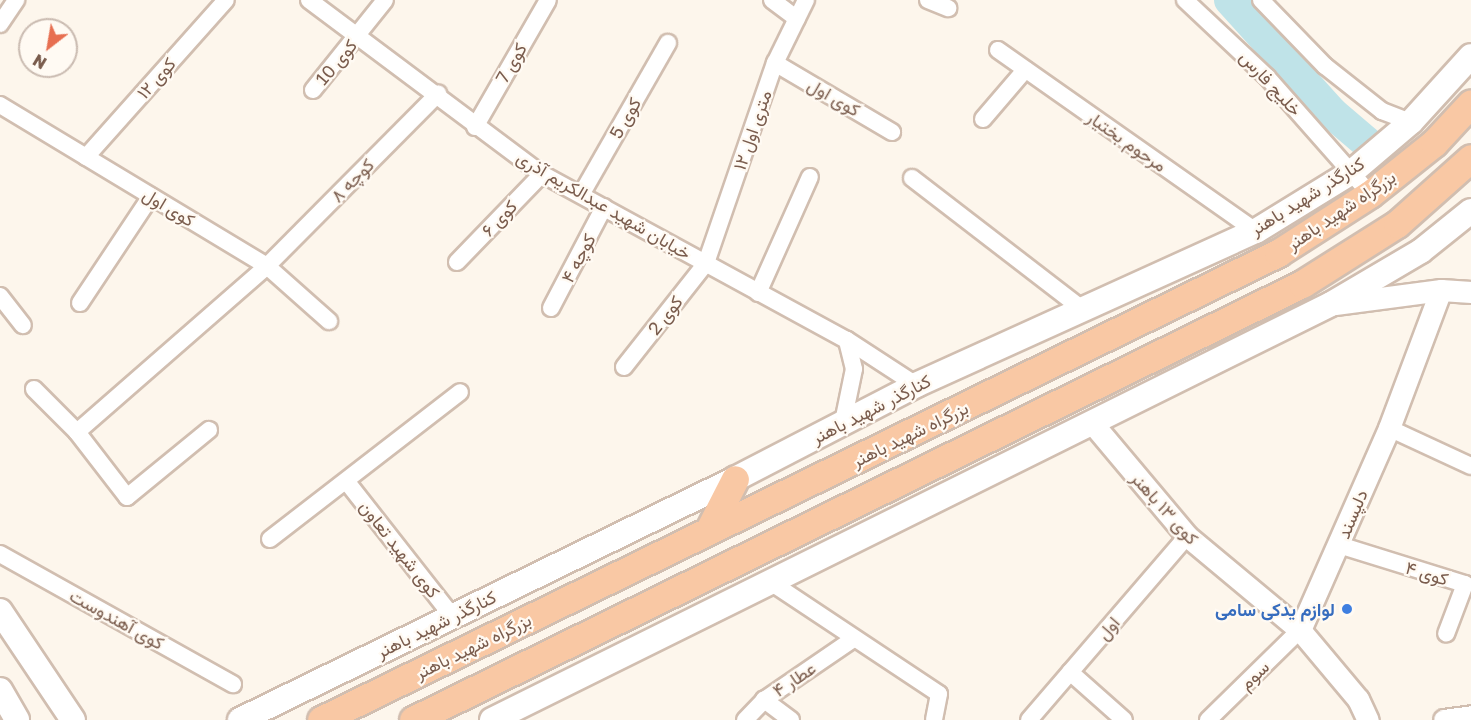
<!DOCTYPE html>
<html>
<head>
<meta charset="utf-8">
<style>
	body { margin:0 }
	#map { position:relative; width:1471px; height:720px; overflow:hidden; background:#fdf6ec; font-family:"Golos Text",Vazirmatn,sans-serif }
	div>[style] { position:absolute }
	.river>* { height:32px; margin:-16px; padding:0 16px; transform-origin:16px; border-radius:16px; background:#bfe3e8 }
	.roads { filter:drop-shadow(2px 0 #d1beb0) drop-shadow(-2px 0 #d1beb0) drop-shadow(0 2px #d1beb0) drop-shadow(0 -2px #d1beb0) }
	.minor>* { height:16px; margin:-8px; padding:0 8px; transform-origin:8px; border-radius:8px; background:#fff }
	.tertiary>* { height:21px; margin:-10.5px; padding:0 10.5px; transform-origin:10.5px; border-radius:10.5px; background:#fff }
	.secondary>* { height:24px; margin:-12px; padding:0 12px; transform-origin:12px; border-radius:12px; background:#fff }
	.trunk>* { height:27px; margin:-13.5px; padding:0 13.5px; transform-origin:13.5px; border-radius:13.5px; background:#f9c8a4 }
	.dots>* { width:16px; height:16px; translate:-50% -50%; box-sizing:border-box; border:3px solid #fffaf3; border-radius:50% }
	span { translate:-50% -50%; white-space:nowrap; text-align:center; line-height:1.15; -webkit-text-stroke:4.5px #fffaf3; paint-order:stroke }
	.street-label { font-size:18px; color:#7a5c4d }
	.shop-label { font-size:18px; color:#366cbe; font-weight:700 }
	.right { translate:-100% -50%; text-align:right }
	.north { position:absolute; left:18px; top:18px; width:60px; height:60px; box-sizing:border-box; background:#fffaf3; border:2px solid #cabbb1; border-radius:50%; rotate:211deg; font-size:16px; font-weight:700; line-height:24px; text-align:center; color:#7a5c4d }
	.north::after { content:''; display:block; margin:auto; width:21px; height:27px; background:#e76f51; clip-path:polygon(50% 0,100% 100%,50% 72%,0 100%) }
</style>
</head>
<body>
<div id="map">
	<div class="river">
		<div style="left:1230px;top:0;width:152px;rotate:47.9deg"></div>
		<div style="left:1332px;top:113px;width:52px;rotate:40.4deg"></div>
	</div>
	<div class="roads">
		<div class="minor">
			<div style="left:309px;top:0;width:291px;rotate:36.8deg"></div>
			<div style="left:542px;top:174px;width:347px;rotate:28.6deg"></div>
			<div style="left:847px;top:340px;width:82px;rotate:33.1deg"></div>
			<div style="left:772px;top:0;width:31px;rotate:37deg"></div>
			<div style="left:928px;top:0;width:22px;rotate:22deg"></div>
			<div style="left:1185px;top:0;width:112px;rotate:43.2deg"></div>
			<div style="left:1267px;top:77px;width:156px;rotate:48.6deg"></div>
			<div style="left:1261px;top:0;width:92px;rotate:45.9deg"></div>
			<div style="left:1325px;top:66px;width:73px;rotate:38.3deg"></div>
			<div style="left:1382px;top:111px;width:31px;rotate:21deg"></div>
			<div style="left:0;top:24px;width:29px;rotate:-56deg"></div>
			<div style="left:998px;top:50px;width:315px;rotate:35.1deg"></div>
			<div style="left:775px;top:63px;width:136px;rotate:30.5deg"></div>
			<div style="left:313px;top:90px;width:115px;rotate:-51.3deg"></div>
			<div style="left:0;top:105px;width:312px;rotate:31.1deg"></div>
			<div style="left:267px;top:266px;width:83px;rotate:41.6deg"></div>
			<div style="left:983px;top:119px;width:65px;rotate:-49.4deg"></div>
			<div style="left:475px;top:127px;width:146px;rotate:-60.1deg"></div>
			<div style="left:86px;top:157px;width:210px;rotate:-48.3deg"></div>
			<div style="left:912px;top:178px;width:218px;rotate:37.6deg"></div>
			<div style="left:582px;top:193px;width:173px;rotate:-60.2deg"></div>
			<div style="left:457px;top:262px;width:122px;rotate:-46deg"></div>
			<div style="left:758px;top:293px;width:127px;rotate:-65.9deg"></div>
			<div style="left:0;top:296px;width:37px;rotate:52deg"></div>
			<div style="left:80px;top:303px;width:128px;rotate:-56.4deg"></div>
			<div style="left:551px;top:308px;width:114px;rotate:-62.3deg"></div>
			<div style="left:624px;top:367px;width:132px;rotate:-51.7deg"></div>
			<div style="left:706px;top:263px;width:212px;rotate:-71deg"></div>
			<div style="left:775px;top:63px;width:70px;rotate:-63.8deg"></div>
			<div style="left:34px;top:389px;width:61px;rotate:45deg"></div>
			<div style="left:77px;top:432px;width:82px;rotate:52.4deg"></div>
			<div style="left:127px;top:497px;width:106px;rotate:-39.3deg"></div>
			<div style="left:843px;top:422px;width:54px;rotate:-78.3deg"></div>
			<div style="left:854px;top:369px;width:30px;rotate:-104deg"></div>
			<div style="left:1389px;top:428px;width:90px;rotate:24.9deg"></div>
			<div style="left:77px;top:432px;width:252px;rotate:-41.1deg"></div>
			<div style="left:267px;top:266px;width:243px;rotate:-45.2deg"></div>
			<div style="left:347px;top:482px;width:170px;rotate:51.9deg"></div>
			<div style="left:270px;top:539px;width:240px;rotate:-37.7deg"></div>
			<div style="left:1339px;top:545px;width:132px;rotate:17.2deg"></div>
			<div style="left:1465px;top:584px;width:53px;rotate:110.8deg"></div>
			<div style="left:0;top:554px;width:267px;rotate:29.2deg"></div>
			<div style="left:769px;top:581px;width:204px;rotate:33.6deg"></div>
			<div style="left:939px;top:694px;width:26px;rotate:101deg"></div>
			<div style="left:1070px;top:672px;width:72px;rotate:41.6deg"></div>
			<div style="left:745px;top:720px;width:28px;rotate:-46deg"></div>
			<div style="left:791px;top:720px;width:34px;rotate:-143deg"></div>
			<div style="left:764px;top:700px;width:107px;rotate:-34.3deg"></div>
			<div style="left:1029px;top:720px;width:243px;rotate:-49.3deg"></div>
			<div style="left:1208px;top:720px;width:129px;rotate:-44.4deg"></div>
		</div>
		<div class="tertiary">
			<div style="left:1335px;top:304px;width:107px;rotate:-7.5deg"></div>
			<div style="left:1441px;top:290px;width:30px;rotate:4deg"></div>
			<div style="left:1093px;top:424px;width:146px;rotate:50deg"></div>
			<div style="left:1187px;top:536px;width:147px;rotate:39.8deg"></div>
			<div style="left:1300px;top:630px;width:90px;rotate:50deg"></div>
			<div style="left:1358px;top:699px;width:23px;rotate:65deg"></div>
			<div style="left:1300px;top:630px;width:221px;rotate:-66.2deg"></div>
			<div style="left:1389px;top:428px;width:147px;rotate:-69.4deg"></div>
			<div style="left:1444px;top:720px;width:27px;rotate:-8deg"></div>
		</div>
		<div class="secondary">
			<div style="left:0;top:611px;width:131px;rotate:56.2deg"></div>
			<div style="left:0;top:690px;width:34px;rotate:60deg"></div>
			<div style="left:240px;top:720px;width:551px;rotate:-25.96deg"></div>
			<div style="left:735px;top:479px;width:204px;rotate:-27.4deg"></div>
			<div style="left:916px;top:385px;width:373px;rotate:-24.4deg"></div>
			<div style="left:1256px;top:231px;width:113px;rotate:-31.6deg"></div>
			<div style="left:1352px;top:172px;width:77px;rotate:-40.3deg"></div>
			<div style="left:1411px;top:122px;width:89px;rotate:-47.7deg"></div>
			<div style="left:492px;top:720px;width:936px;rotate:-26.37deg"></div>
			<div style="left:1331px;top:304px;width:104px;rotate:-30.5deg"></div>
			<div style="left:1421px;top:251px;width:64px;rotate:-38.7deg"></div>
		</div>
		<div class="trunk">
			<div style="left:709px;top:530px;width:57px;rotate:-63deg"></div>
			<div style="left:321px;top:720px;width:1065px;rotate:-26.01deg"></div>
			<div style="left:1278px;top:253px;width:109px;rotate:-32.7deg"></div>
			<div style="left:1370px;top:194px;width:82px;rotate:-38.6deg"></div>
			<div style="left:1434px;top:143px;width:54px;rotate:-47.2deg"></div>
			<div style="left:413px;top:720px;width:990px;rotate:-26.13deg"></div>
			<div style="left:1302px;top:284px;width:112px;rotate:-32.3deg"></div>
			<div style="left:1397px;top:224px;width:99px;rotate:-41.7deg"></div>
		</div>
	</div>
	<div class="dots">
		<div style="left:1347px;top:609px;background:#3f7fe0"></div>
	</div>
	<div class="street-label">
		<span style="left:336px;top:62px;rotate:-50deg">کوی 10</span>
		<span style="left:511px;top:63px;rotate:-60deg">کوی 7</span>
		<span style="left:156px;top:78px;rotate:-48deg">کوی ۱۲</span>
		<span style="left:1271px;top:83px;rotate:47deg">خلیج فارس</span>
		<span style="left:834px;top:97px;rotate:30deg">کوی اول</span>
		<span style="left:625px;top:118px;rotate:-60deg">کوی 5</span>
		<span style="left:752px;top:130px;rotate:-71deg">۱۲ متری اول</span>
		<span style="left:1127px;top:141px;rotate:35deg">مرحوم بختیار</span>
		<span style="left:352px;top:180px;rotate:-45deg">کوچه ۸</span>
		<span style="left:1307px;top:196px;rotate:-32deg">کنارگذر شهید باهنر</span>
		<span style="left:604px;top:205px;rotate:30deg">خیابان شهید عبدالکریم آذری</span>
		<span style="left:169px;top:207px;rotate:31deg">کوی اول</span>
		<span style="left:1341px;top:210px;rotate:-34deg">بزرگراه شهید باهنر</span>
		<span style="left:499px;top:218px;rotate:-46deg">کوی ۶</span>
		<span style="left:578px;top:258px;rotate:-62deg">کوچه ۴</span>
		<span style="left:665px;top:315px;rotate:-52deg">کوی 2</span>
		<span style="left:871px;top:409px;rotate:-27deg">کنارگذر شهید باهنر</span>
		<span style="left:910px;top:434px;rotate:-26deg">بزرگراه شهید باهنر</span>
		<span style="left:1165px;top:508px;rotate:48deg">کوی ۱۳ باهنر</span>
		<span style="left:1352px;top:514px;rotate:-67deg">دلپسند</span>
		<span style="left:400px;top:549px;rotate:52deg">کوی شهید تعاون</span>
		<span style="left:1427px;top:573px;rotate:17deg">کوی ۴</span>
		<span style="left:117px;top:619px;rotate:29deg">کوی آهندوست</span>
		<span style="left:436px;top:624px;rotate:-26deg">کنارگذر شهید باهنر</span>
		<span style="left:1108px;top:628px;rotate:-49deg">اول</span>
		<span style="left:473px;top:646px;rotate:-26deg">بزرگراه شهید باهنر</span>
		<span style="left:1254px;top:675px;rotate:-44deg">سوم</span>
		<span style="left:794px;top:679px;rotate:-34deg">عطار ۴</span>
	</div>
	<div class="shop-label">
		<span class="right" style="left:1335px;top:609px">لوازم یدکی سامی</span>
	</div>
	<div class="north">N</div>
</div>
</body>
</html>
